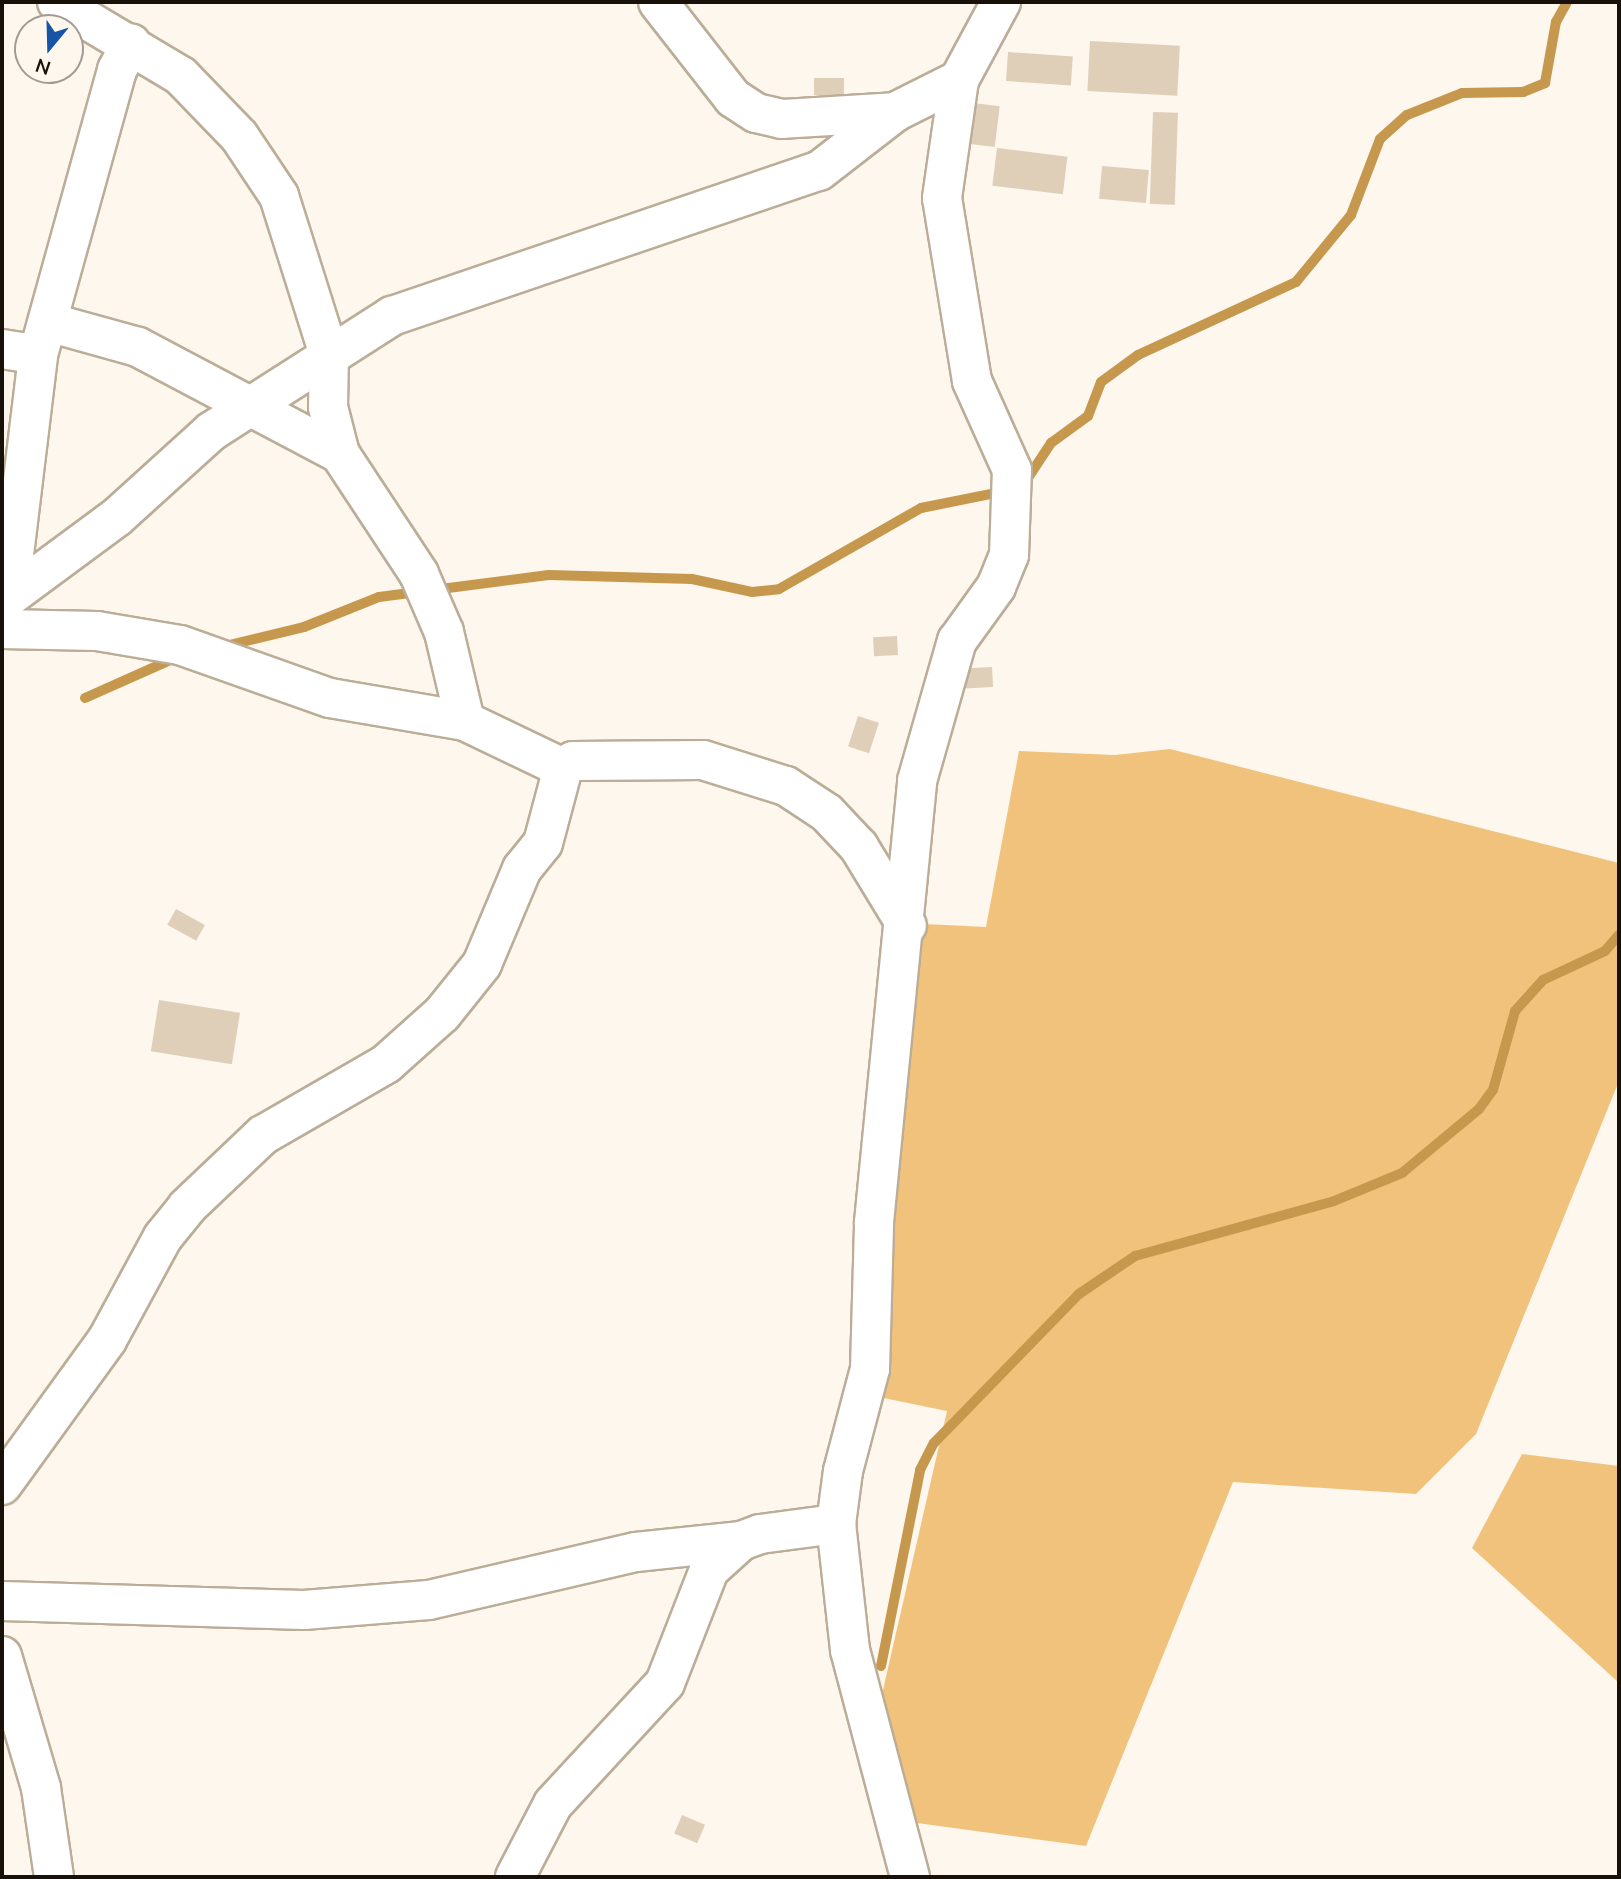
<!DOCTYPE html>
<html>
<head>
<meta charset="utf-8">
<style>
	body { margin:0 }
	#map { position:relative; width:1621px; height:1879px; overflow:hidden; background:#fdf7ee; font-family:Mulish,sans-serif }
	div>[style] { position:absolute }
	.green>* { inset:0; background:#f1c27c }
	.stream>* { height:10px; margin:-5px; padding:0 5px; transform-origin:5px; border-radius:5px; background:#c6984e }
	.building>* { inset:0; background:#dfcfb9; transform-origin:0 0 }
	.roads { filter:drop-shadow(2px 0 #bbad97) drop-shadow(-2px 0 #bbad97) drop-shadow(0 2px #bbad97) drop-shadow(0 -2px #bbad97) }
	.minor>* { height:38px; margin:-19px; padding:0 19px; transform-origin:19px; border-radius:19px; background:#fff }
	span { translate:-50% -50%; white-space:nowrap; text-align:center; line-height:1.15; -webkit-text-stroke:5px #fdf7ee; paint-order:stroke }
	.frame { position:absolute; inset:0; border:4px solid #17110a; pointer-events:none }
	.north { position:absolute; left:14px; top:14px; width:70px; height:70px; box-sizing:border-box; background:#fdf7ee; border:2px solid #a19b93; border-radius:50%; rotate:199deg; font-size:19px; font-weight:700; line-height:28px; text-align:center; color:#17110a }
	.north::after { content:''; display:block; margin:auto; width:24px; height:32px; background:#1655a5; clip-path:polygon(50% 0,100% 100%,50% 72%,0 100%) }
</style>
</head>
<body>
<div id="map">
	<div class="green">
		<div style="clip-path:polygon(1170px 749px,1619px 863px,1619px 1081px,1476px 1434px,1416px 1494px,1233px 1482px,1086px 1846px,895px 1820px,877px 1716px,947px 1411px,864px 1394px,904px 923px,986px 927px,1019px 751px,1115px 755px)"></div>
		<div style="clip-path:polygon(1522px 1454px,1619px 1466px,1619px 1683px,1472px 1548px)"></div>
	</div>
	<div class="stream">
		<div style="left:1022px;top:487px;width:53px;rotate:-56.6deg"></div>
		<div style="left:1051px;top:443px;width:46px;rotate:-36.1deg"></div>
		<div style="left:1088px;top:416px;width:36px;rotate:-69deg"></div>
		<div style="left:1101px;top:382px;width:46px;rotate:-36.1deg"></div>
		<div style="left:1138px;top:355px;width:174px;rotate:-24.8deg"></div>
		<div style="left:1296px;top:282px;width:87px;rotate:-50.6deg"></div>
		<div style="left:1351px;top:215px;width:81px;rotate:-69.1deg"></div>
		<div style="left:1380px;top:139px;width:36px;rotate:-42deg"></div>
		<div style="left:1407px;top:115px;width:59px;rotate:-21.8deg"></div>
		<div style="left:1462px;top:93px;width:61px;rotate:-0.9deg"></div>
		<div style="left:1523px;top:92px;width:24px;rotate:-22deg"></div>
		<div style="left:1545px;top:83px;width:62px;rotate:-79.8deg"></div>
		<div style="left:1556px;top:22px;width:23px;rotate:-61deg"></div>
		<div style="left:221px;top:647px;width:85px;rotate:-13.5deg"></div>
		<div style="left:304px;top:627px;width:81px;rotate:-21.8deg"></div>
		<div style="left:379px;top:597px;width:171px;rotate:-7.4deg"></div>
		<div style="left:549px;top:575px;width:143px;rotate:1.6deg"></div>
		<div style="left:692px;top:579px;width:61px;rotate:12.2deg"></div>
		<div style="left:752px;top:592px;width:27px;rotate:-6deg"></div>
		<div style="left:779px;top:589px;width:163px;rotate:-29.7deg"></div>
		<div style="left:921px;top:508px;width:87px;rotate:-11.3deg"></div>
		<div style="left:85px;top:698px;width:98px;rotate:-24deg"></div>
		<div style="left:881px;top:1666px;width:200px;rotate:-78.7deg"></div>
		<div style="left:920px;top:1470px;width:30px;rotate:-63deg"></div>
		<div style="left:934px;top:1443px;width:208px;rotate:-45.8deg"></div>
		<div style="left:1079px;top:1294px;width:68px;rotate:-34.2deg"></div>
		<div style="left:1135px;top:1256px;width:206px;rotate:-15.4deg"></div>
		<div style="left:1334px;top:1201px;width:74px;rotate:-22.4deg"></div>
		<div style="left:1402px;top:1173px;width:100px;rotate:-39.7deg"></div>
		<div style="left:1479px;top:1109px;width:24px;rotate:-54deg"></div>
		<div style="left:1493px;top:1090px;width:82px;rotate:-74.4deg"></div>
		<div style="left:1515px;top:1011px;width:42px;rotate:-47.9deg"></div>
		<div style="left:1543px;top:980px;width:68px;rotate:-25.1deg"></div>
		<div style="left:1605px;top:951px;width:21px;rotate:-49deg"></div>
	</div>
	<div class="building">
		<div style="left:1090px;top:41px;width:90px;height:50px;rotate:3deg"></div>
		<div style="left:1008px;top:52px;width:65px;height:29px;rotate:4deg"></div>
		<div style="left:814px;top:78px;width:30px;height:17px"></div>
		<div style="left:965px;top:102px;width:35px;height:41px;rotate:7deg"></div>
		<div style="left:1153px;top:112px;width:25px;height:92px;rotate:2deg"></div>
		<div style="left:997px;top:148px;width:71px;height:38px;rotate:7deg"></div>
		<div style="left:1102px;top:166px;width:47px;height:33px;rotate:5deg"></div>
		<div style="left:897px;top:636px;width:19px;height:24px;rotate:87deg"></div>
		<div style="left:992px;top:667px;width:20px;height:34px;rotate:87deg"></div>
		<div style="left:858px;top:716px;width:22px;height:32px;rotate:18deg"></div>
		<div style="left:176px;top:909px;width:33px;height:18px;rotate:29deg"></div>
		<div style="left:159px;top:1000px;width:82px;height:52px;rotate:9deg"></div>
		<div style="left:682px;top:1815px;width:25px;height:20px;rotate:23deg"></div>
	</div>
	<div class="roads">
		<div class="minor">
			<div style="left:57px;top:2px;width:144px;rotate:30.8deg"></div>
			<div style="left:181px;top:76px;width:83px;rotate:46deg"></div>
			<div style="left:239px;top:136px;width:72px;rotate:56.3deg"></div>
			<div style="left:279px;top:196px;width:167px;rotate:72.5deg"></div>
			<div style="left:329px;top:355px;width:52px;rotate:91.1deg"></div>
			<div style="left:328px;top:407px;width:49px;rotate:75.7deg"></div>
			<div style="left:340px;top:454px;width:144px;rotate:56.6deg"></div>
			<div style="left:419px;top:574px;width:63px;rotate:66.7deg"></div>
			<div style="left:444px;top:632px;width:91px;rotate:76.7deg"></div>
			<div style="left:658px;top:2px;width:122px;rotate:52deg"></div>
			<div style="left:733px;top:98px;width:27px;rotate:33deg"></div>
			<div style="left:756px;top:113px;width:27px;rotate:13deg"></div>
			<div style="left:782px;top:119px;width:113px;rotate:-3.5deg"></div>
			<div style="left:48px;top:322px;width:93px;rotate:15.5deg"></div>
			<div style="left:138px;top:347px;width:229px;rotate:27.9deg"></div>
			<div style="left:2px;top:349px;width:36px;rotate:9deg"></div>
			<div style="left:9px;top:596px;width:243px;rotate:-83.1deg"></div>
			<div style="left:38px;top:355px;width:296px;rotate:-74.5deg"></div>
			<div style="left:117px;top:70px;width:30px;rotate:-62deg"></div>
			<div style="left:2px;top:602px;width:143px;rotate:-36.5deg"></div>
			<div style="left:117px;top:517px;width:128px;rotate:-42.2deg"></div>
			<div style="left:212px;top:431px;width:214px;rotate:-32.6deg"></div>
			<div style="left:392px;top:316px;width:451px;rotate:-18.8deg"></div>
			<div style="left:819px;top:171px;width:96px;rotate:-37.8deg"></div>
			<div style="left:895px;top:112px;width:72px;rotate:-26.6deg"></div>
			<div style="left:2px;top:629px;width:95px;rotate:1.2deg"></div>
			<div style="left:97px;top:631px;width:84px;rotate:9.6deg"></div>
			<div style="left:180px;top:645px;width:159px;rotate:19.5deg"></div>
			<div style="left:330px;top:698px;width:137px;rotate:9.7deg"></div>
			<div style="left:465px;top:721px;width:109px;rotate:25.6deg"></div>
			<div style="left:2px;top:1485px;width:179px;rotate:-54.1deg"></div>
			<div style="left:107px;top:1340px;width:117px;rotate:-61.5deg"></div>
			<div style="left:163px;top:1237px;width:38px;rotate:-51deg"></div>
			<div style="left:187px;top:1207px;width:105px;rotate:-43.5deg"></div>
			<div style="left:263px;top:1135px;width:142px;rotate:-30deg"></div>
			<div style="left:386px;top:1064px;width:75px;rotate:-41.8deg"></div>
			<div style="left:442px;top:1014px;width:64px;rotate:-51.3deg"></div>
			<div style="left:482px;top:964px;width:103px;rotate:-67.2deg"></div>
			<div style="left:522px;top:869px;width:33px;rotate:-51deg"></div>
			<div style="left:543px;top:843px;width:78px;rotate:-75.1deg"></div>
			<div style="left:563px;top:768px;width:12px;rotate:-35deg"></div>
			<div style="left:573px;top:761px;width:130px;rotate:-0.4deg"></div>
			<div style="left:703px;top:760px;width:87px;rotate:17.4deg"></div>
			<div style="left:786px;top:786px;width:49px;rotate:33.4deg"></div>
			<div style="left:827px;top:813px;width:47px;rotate:46.7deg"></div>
			<div style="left:859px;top:847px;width:92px;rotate:58.7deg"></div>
			<div style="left:2px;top:1601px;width:302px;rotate:1.7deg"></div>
			<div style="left:304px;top:1610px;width:125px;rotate:-4.6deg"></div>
			<div style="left:429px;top:1600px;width:212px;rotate:-13.1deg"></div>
			<div style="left:636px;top:1552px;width:106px;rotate:-6deg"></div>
			<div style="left:2px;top:1656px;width:138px;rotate:73.5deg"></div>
			<div style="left:41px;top:1788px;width:90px;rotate:81.7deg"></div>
			<div style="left:515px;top:1877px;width:82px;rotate:-62.5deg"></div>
			<div style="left:553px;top:1804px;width:165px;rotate:-47.2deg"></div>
			<div style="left:665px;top:1683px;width:121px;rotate:-68.7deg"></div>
			<div style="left:709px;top:1570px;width:43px;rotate:-42.2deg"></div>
			<div style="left:741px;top:1541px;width:20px;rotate:-20deg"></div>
			<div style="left:760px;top:1534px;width:77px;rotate:-7.5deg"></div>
			<div style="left:910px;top:1877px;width:235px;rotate:-104.8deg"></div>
			<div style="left:850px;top:1650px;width:127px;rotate:-96.3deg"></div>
			<div style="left:836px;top:1524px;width:53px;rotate:-82.5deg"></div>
			<div style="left:843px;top:1471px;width:106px;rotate:-75.2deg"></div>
			<div style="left:870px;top:1369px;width:147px;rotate:-88.4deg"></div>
			<div style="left:874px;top:1222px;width:443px;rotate:-84.4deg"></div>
			<div style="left:917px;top:781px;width:146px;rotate:-74.1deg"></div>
			<div style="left:957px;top:641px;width:67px;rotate:-54.2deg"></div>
			<div style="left:996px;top:587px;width:35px;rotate:-68deg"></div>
			<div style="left:1009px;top:555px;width:85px;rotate:-88deg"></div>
			<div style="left:1012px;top:470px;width:98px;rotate:-114.2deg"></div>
			<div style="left:972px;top:381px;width:185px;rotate:-99.3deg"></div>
			<div style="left:942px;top:198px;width:119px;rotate:-81.8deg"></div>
			<div style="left:959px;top:80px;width:89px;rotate:-61.7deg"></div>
		</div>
	</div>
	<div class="frame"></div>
	<div class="north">N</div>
</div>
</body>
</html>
